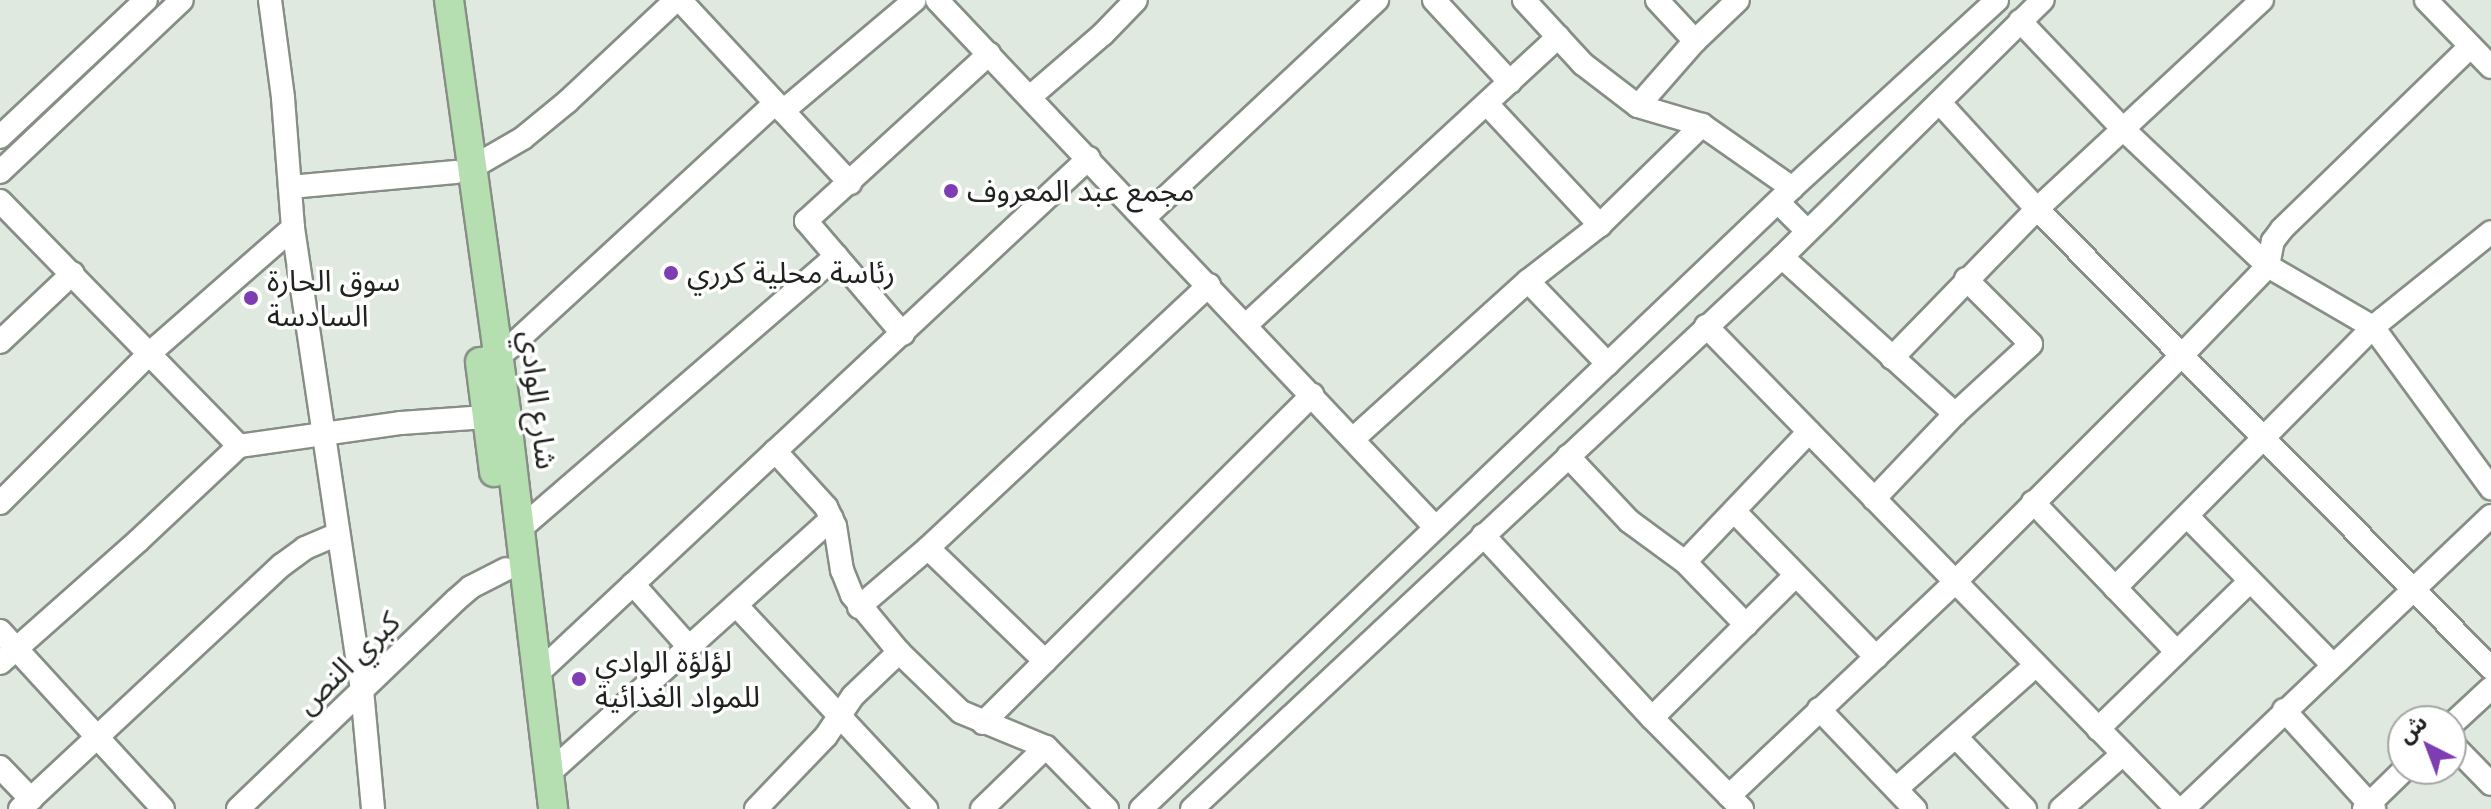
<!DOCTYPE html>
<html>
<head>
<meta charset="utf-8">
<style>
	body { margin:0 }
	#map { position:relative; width:2491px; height:809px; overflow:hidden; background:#e0e9df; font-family:"Space Grotesk","Noto Sans Arabic",sans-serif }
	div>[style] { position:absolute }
	.roads { filter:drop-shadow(2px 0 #868e85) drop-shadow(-2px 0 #868e85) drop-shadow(0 2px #868e85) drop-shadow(0 -2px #868e85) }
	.minor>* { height:22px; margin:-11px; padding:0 11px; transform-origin:11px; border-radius:11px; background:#fff }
	.major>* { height:28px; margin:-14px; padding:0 14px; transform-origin:14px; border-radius:14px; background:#b6dfb1 }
	.dots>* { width:22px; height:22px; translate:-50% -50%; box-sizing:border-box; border:4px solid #fff; border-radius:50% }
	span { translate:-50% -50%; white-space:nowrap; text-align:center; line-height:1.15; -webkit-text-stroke:7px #fff; paint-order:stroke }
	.poi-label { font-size:30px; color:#1f221e }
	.left { translate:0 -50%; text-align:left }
	.street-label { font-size:30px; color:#1f221e }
	.north { position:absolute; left:2387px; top:705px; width:80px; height:80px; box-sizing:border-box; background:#fff; border:2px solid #a5a7a5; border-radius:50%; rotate:318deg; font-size:22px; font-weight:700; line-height:32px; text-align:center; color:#1f221e }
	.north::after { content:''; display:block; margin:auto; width:28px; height:36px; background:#7e3db2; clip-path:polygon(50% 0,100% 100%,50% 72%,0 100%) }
</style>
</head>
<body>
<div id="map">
	<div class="roads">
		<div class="minor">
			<div style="left:270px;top:0;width:99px;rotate:82.4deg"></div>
			<div style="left:283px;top:98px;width:130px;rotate:85.6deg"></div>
			<div style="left:293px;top:228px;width:467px;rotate:81.5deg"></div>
			<div style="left:362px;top:690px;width:120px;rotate:84.7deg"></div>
			<div style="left:680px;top:0;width:250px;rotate:47.1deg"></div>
			<div style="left:937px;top:0;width:725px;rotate:46.62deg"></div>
			<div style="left:1434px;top:0;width:112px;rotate:47.2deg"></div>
			<div style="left:1524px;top:0;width:87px;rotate:47.3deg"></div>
			<div style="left:1583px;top:64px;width:69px;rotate:37.4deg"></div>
			<div style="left:1638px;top:106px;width:67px;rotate:16.5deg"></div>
			<div style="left:1702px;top:125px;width:110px;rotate:35deg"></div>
			<div style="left:1657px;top:0;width:56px;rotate:47.2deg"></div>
			<div style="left:2426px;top:0;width:93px;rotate:45.9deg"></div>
			<div style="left:2020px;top:21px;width:148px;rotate:46.4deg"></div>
			<div style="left:2122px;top:128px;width:201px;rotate:43.4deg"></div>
			<div style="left:2268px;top:266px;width:121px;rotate:30.2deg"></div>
			<div style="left:2373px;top:327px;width:200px;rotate:53.8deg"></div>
			<div style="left:1030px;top:97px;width:96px;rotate:-40.8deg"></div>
			<div style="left:1103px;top:34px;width:47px;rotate:-45.9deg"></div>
			<div style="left:1487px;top:104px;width:166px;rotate:47deg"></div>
			<div style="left:1941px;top:104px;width:142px;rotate:47.6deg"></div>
			<div style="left:2037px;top:209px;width:646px;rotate:45.31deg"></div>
			<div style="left:1638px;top:106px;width:86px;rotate:-48.8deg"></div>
			<div style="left:1695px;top:41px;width:59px;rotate:-43.6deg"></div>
			<div style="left:783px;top:111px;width:172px;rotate:-40.1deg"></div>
			<div style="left:0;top:137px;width:200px;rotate:-43.2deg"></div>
			<div style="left:473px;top:167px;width:58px;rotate:-30.1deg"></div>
			<div style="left:523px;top:138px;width:58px;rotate:-39.4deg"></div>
			<div style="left:568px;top:101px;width:148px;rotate:-43.1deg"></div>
			<div style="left:0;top:172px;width:250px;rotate:-43.4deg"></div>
			<div style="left:290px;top:187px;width:166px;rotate:-5.2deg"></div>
			<div style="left:0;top:201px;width:342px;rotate:45.7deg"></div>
			<div style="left:239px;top:446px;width:139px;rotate:136.8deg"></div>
			<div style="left:138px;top:541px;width:184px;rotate:138.5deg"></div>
			<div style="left:1778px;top:202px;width:41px;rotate:45deg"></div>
			<div style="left:1145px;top:217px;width:318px;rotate:-43.1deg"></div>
			<div style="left:1782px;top:257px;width:234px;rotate:42.2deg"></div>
			<div style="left:1528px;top:281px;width:115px;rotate:46.1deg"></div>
			<div style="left:1246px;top:325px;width:425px;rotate:-42.7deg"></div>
			<div style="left:1706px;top:326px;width:675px;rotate:45.72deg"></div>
			<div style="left:903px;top:334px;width:149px;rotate:-130.6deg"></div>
			<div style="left:806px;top:221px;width:248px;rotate:-42.4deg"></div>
			<div style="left:0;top:342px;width:100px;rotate:-43.4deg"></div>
			<div style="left:487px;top:358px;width:11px;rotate:-5deg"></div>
			<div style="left:498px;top:357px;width:16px;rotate:-40deg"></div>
			<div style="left:510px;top:347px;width:360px;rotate:-42.6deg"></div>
			<div style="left:1892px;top:358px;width:208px;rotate:-45.8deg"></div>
			<div style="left:2037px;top:209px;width:307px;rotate:-42.9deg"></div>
			<div style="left:1353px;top:439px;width:236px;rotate:-42.1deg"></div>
			<div style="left:1528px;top:281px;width:91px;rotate:-37.9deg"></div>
			<div style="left:1600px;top:225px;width:143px;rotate:-44.4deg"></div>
			<div style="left:239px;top:446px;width:164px;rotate:-8.1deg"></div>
			<div style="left:401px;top:423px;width:85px;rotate:-4deg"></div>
			<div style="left:775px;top:451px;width:76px;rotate:47.7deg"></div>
			<div style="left:826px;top:507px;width:21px;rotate:65deg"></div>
			<div style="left:835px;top:526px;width:45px;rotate:81deg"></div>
			<div style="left:842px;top:570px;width:27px;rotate:68deg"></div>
			<div style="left:852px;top:595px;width:74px;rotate:50.5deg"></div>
			<div style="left:899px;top:652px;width:86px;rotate:44.1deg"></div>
			<div style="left:961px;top:712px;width:92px;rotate:22.4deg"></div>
			<div style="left:1046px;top:747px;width:87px;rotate:45.5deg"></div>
			<div style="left:1568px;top:456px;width:89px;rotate:46.8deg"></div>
			<div style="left:1629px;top:521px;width:69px;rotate:36.2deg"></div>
			<div style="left:1685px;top:562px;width:88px;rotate:45.9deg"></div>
			<div style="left:1874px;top:499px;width:117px;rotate:-46.4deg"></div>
			<div style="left:1955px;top:414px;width:103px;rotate:-42.6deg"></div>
			<div style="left:2031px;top:344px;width:92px;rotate:-135deg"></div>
			<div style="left:2033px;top:502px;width:208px;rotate:46.2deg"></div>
			<div style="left:0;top:503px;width:212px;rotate:-45deg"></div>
			<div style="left:150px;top:353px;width:190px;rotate:-41.2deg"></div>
			<div style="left:1734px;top:511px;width:204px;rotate:45.8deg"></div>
			<div style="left:2188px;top:517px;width:207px;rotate:45.6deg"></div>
			<div style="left:520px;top:529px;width:418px;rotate:-40.8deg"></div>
			<div style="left:1483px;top:535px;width:249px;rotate:47.3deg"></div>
			<div style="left:1652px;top:718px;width:128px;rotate:45.3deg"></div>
			<div style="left:928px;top:548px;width:163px;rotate:44deg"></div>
			<div style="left:1685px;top:562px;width:180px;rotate:-46.4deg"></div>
			<div style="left:633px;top:584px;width:84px;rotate:48.4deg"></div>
			<div style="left:2115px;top:588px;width:367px;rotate:-45.3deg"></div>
			<div style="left:2373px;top:327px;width:151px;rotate:-38.8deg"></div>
			<div style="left:736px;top:605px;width:279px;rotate:47deg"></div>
			<div style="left:859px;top:607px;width:91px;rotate:-40.5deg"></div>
			<div style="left:928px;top:548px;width:385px;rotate:-43.1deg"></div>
			<div style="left:0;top:631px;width:241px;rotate:47.5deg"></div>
			<div style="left:538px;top:673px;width:754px;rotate:-43.07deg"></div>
			<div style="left:1819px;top:709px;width:139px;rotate:46.2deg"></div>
			<div style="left:2284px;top:710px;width:134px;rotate:47.7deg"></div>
			<div style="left:1652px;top:718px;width:202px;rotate:-44.8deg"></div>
			<div style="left:983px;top:723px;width:465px;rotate:-44.9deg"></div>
			<div style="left:2451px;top:725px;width:54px;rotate:-42.8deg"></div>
			<div style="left:2098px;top:729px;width:212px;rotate:-44.2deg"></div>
			<div style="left:1956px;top:737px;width:100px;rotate:46.2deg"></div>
			<div style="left:2451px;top:743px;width:57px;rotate:45.7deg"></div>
			<div style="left:0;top:767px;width:45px;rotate:45.9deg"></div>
			<div style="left:548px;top:774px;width:382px;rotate:-42deg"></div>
			<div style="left:1896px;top:789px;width:187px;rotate:-41.5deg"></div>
			<div style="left:1729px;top:796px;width:311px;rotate:-43.4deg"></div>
			<div style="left:1955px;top:582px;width:322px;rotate:-45deg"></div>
			<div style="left:2183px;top:354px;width:122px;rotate:-46deg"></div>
			<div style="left:2268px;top:266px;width:25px;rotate:-79deg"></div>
			<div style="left:2273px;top:241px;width:15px;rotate:-53deg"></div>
			<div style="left:2282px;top:229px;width:262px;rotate:-44.1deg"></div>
			<div style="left:20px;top:809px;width:358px;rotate:-43deg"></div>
			<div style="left:282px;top:565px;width:29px;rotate:-36deg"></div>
			<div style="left:305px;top:548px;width:34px;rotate:-23deg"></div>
			<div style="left:238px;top:809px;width:302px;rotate:-43.8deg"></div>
			<div style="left:456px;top:600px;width:20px;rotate:-41deg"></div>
			<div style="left:471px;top:587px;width:39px;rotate:-27deg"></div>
			<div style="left:756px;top:809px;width:101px;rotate:-46.2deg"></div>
			<div style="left:826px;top:736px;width:48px;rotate:-56deg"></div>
			<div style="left:853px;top:696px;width:64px;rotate:-43.7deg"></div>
			<div style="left:982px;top:809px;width:89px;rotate:-44.1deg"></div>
			<div style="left:1141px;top:809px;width:900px;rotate:-43.65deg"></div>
			<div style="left:1792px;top:188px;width:278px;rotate:-42.5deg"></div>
			<div style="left:1192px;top:809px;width:808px;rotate:-43.09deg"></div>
			<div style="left:1782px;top:257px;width:366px;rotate:-44.6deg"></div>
			<div style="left:2061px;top:809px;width:83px;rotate:-41.6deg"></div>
			<div style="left:2183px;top:809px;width:425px;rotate:-43.6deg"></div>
			<div style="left:2364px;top:809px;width:57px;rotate:-44.3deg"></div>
		</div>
		<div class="major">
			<div style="left:449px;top:0;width:417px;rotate:82.1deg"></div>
			<div style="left:506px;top:413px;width:399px;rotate:83.2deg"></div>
			<div style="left:480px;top:362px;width:111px;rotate:82.7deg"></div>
		</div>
	</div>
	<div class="dots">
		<div style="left:951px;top:191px;background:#7e3db2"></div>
		<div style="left:671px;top:273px;background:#7e3db2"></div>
		<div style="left:251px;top:298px;background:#7e3db2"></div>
		<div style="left:579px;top:679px;background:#7e3db2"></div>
	</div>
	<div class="poi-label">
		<span class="left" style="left:967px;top:191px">مجمع عبد المعروف</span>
		<span class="left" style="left:687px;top:273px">رئاسة محلية كرري</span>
		<span class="left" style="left:267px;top:298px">سوق الحارة<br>السادسة</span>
		<span class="left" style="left:595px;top:679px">لؤلؤة الوادي<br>للمواد الغذائية</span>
	</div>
	<div class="street-label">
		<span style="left:538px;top:400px;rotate:83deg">شارع الوادي</span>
		<span style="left:348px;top:663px;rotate:-44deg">كبري النص</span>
	</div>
	<div class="north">ش</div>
</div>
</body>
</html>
